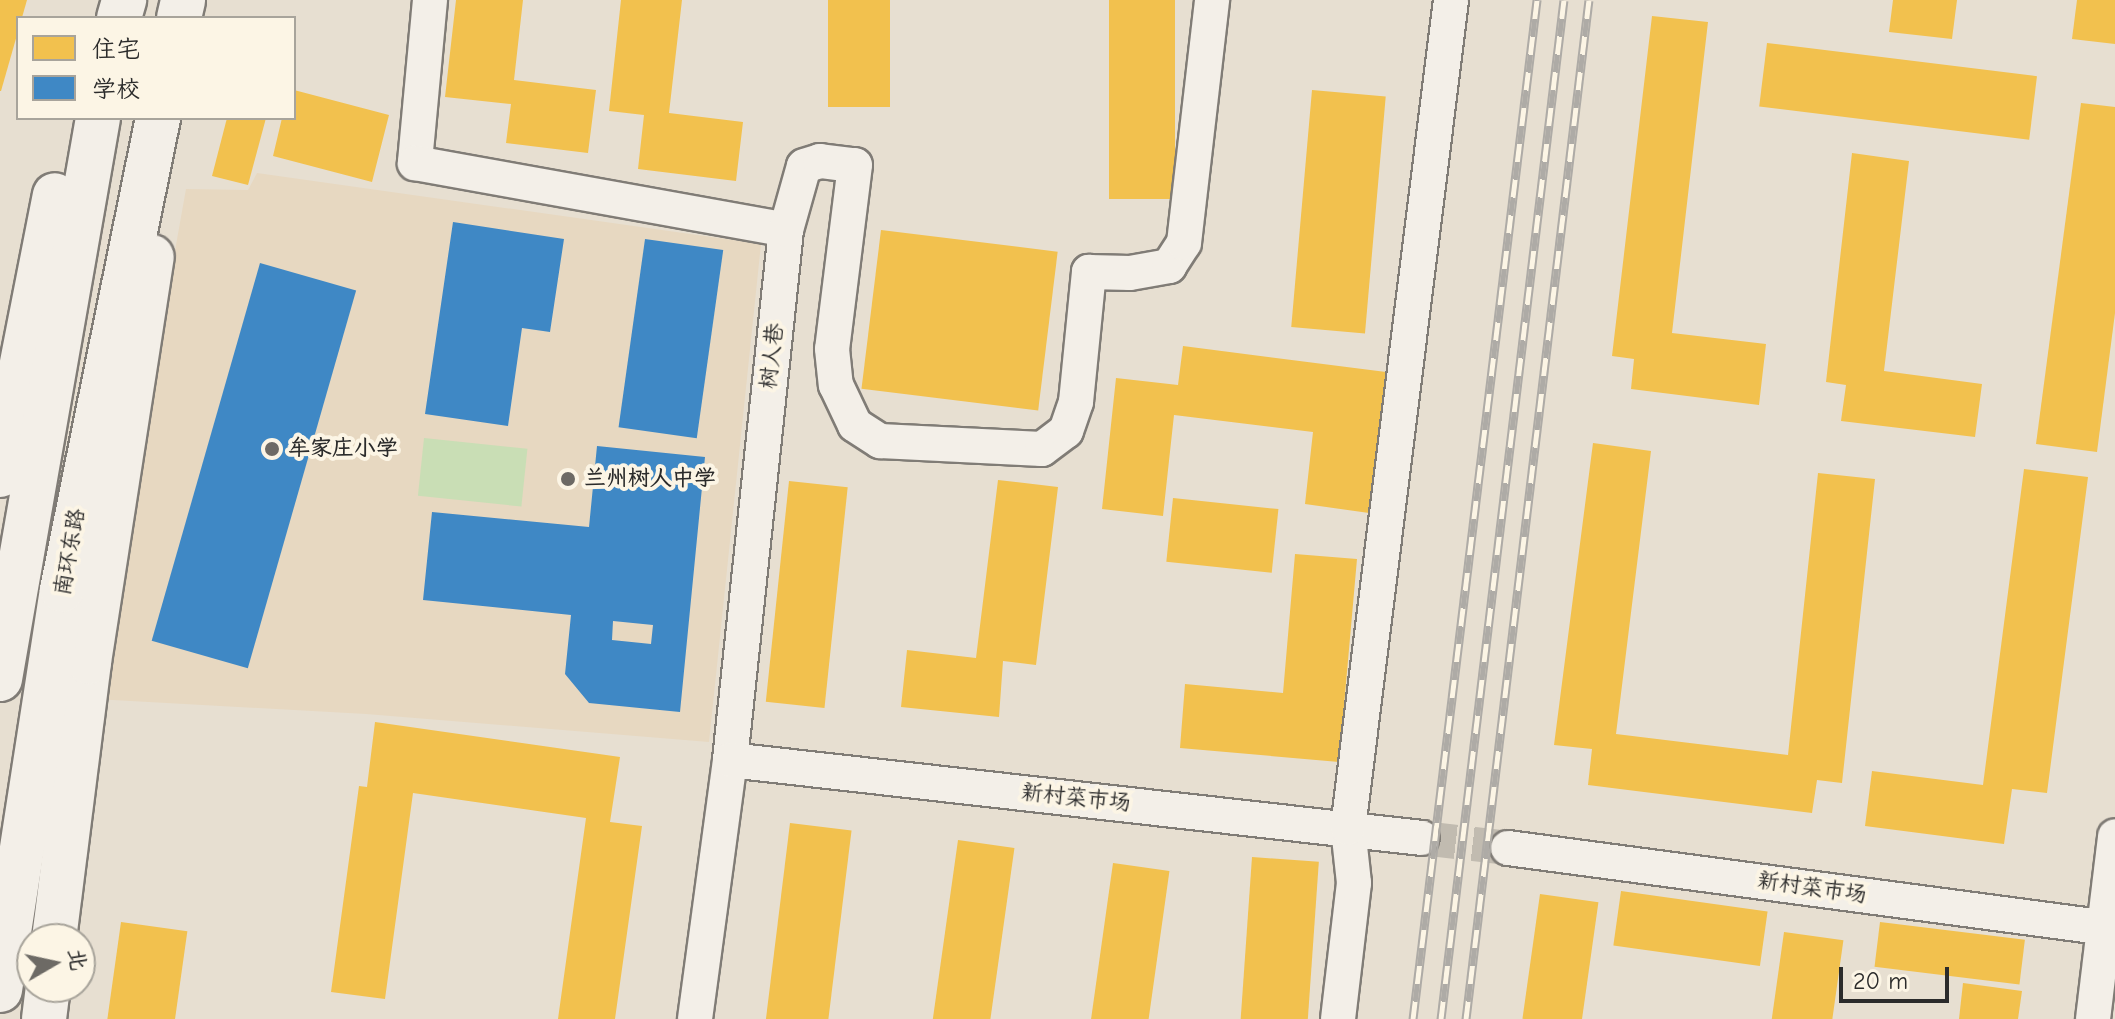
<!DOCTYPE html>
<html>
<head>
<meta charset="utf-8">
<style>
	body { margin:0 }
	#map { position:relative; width:2115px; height:1019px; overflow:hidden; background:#e7dfd1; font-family:"Comic Neue","LXGW WenKai TC",sans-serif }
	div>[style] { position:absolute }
	.built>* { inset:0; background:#e7d8c1 }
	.green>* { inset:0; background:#c9deb5; transform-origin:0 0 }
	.homes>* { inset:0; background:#f2c14e; transform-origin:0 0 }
	.schools>* { inset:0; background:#3f88c5; transform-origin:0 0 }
	.minor-tunnel>* { height:34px; margin-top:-17px; transform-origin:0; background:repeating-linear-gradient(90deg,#c1bbb0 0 34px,transparent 0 51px) }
	.roads { filter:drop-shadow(2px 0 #807c76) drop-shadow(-2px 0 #807c76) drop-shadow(0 2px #807c76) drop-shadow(0 -2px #807c76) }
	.minor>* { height:34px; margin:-17px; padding:0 17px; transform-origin:17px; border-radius:17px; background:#f3efe8 }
	.trunk>* { height:44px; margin:-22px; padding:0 22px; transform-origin:22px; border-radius:22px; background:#f3efe8 }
	.rail>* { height:9px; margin-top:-4.5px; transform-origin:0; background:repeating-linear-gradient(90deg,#fcf5e5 0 18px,#aeaba6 0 36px); box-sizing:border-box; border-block:2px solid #aeaba6 }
	.dots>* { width:22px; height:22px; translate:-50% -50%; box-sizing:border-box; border:4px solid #fcf5e5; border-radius:50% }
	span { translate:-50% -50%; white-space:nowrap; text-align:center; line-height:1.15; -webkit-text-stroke:8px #fcf5e5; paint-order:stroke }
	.street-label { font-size:22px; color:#2b2b2b }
	.poi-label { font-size:22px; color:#2b2b2b; font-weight:700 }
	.left { translate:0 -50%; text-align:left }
	.legend { position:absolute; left:16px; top:16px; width:280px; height:104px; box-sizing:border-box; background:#fcf5e5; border:2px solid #a8a49b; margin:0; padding:10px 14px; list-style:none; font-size:24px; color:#2b2b2b }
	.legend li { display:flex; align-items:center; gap:16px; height:40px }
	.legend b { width:40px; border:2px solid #a8a49b }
	.north { position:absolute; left:16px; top:923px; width:80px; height:80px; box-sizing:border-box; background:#fcf5e5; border:2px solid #a8a49b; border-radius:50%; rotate:81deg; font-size:22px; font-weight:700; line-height:32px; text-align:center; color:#2b2b2b }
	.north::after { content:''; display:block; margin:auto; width:28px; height:36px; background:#6d6a65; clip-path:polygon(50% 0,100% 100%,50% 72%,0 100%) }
	.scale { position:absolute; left:1839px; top:967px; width:110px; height:36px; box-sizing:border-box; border:4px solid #2b2b2b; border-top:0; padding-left:10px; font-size:24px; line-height:28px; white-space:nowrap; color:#2b2b2b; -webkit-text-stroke:6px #fcf5e5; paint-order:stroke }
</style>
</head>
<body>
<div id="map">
	<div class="built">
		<div style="clip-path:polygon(257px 173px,761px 244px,709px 742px,366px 714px,95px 699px,186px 189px,248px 190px)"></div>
	</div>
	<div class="green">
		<div style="left:424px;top:438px;width:104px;height:58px;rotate:6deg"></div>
	</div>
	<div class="homes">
		<div style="clip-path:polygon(0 0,27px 0,1px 91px,0 91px)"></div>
		<div style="clip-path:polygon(456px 0,523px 0,514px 80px,596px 90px,588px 153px,506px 143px,511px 104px,445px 97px)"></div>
		<div style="clip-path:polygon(621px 0,682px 0,669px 113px,743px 122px,736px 181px,638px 169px,644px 115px,609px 111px)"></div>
		<div style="left:828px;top:0;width:62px;height:107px"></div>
		<div style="left:1109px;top:0;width:66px;height:199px"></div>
		<div style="clip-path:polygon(1893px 0,1957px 0,1952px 39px,1889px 32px)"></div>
		<div style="clip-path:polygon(2077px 0,2115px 0,2115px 44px,2072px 39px)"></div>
		<div style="clip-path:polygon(1652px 16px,1708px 22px,1672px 333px,1766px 344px,1759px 405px,1631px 389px,1634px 359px,1612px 356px)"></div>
		<div style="left:1767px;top:43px;width:272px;height:64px;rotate:7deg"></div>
		<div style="clip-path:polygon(294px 90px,389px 115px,372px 182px,273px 156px,282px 118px,294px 118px)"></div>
		<div style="left:1312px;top:90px;width:74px;height:238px;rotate:5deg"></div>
		<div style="clip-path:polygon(2081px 103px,2115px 107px,2115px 313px,2097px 452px,2036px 444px)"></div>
		<div style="clip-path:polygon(227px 118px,266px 118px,248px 185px,212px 176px)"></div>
		<div style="clip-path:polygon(1852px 153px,1909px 161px,1884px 371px,1982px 384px,1975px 437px,1841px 421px,1846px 385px,1826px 382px)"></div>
		<div style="left:881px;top:230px;width:178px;height:160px;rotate:7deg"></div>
		<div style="clip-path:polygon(1183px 346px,1386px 372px,1369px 513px,1305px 504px,1313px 432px,1174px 415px,1163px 516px,1102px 509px,1116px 378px,1178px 385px)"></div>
		<div style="clip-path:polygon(1593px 443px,1651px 451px,1616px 734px,1788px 755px,1818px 473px,1875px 479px,1842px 783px,1817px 780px,1812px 813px,1588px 785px,1592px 749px,1554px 745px)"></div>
		<div style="clip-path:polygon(2024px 469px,2088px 477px,2047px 793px,2012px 789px,2004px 844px,1865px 826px,1872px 771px,1983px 785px)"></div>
		<div style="clip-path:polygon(998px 480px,1058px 487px,1036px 665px,1003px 661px,999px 717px,901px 707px,907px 650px,976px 658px)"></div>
		<div style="left:789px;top:481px;width:59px;height:222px;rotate:6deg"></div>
		<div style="left:1173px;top:498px;width:106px;height:64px;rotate:6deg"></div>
		<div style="clip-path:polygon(1295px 554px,1357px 559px,1339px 762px,1180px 748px,1185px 684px,1283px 693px)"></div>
		<div style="clip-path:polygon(375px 722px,620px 757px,610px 822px,642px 826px,615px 1019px,558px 1019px,586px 818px,413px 793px,385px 999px,331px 992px,359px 786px,367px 787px)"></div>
		<div style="left:790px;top:823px;width:62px;height:198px;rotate:7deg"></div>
		<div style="left:958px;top:840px;width:57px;height:181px;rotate:8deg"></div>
		<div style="left:1252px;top:857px;width:67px;height:163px;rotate:4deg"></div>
		<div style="left:1113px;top:863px;width:57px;height:158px;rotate:8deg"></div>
		<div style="left:1621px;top:891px;width:148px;height:55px;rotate:8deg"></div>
		<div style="left:1540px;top:894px;width:59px;height:126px;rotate:8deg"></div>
		<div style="left:121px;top:922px;width:67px;height:98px;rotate:8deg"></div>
		<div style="left:1880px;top:922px;width:146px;height:45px;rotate:7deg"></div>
		<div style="left:1784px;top:932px;width:60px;height:88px;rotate:8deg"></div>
		<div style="clip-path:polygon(1963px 983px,2022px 991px,2018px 1019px,1959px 1019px)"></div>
	</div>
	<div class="schools">
		<div style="clip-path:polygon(453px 222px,564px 239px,550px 332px,522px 328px,508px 426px,425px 414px)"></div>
		<div style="left:645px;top:239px;width:79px;height:190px;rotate:8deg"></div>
		<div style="left:260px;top:263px;width:100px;height:393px;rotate:16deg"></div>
		<div style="clip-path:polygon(evenodd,597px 446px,705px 457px,680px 712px,589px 703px,565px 674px,571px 615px,423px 600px,432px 512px,589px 527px,597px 446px,613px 621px,653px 625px,651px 644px,612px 640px,613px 621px)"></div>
	</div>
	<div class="minor-tunnel">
		<div style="left:1422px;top:838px;width:87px;rotate:6.6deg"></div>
	</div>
	<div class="roads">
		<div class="minor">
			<div style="left:430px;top:0;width:164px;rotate:95.3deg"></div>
			<div style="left:415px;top:163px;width:377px;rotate:10.2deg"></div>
			<div style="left:786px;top:230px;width:533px;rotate:96.03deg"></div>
			<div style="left:730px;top:760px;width:261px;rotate:97.7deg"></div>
			<div style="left:786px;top:230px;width:66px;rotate:-74.3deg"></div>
			<div style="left:804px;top:166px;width:17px;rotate:-17deg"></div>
			<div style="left:820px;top:161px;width:35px;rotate:7deg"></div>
			<div style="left:855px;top:165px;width:185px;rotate:97.1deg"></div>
			<div style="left:832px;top:349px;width:36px;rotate:84deg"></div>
			<div style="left:836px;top:385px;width:44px;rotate:64.6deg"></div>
			<div style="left:855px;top:425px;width:30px;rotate:33deg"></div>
			<div style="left:880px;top:441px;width:162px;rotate:2.8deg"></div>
			<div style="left:1042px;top:449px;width:30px;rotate:-37deg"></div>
			<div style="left:1066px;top:431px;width:31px;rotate:-71deg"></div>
			<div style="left:1076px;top:402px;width:131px;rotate:-84.3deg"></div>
			<div style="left:1089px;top:272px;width:41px;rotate:1.4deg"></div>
			<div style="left:1130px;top:273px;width:40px;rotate:-10deg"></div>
			<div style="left:1169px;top:266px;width:27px;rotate:-57deg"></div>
			<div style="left:1184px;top:243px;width:245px;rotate:-83.4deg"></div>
			<div style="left:730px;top:760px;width:696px;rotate:6.43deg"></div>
			<div style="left:1508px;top:848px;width:612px;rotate:7.6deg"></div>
			<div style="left:1338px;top:1019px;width:137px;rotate:-83.3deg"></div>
			<div style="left:1354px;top:883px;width:55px;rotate:-96.2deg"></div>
			<div style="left:1348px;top:828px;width:834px;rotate:-82.91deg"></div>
			<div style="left:2093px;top:1019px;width:184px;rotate:-83.1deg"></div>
		</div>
		<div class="trunk">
			<div style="left:119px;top:18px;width:19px;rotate:-74deg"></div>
			<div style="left:179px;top:18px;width:18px;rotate:-77deg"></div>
			<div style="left:0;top:475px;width:285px;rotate:-78.9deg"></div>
			<div style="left:0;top:679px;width:569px;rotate:-80.09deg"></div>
			<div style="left:54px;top:939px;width:279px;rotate:-82.8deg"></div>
			<div style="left:89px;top:662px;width:410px;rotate:-81.2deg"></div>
			<div style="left:0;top:990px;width:405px;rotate:-81.2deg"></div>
			<div style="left:62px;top:590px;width:482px;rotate:-78.5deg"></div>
			<div style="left:44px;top:1019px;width:32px;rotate:-83deg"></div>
		</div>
	</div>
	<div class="rail">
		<div style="left:1413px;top:1019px;width:1027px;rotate:-83.06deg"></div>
		<div style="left:1441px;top:1019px;width:1026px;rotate:-83.12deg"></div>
		<div style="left:1466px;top:1019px;width:1026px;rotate:-83.12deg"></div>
	</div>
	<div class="dots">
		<div style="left:272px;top:449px;background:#6d6a65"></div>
		<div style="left:568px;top:479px;background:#6d6a65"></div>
	</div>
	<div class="street-label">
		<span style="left:772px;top:356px;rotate:-84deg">树人巷</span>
		<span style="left:70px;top:552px;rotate:-80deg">南环东路</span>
		<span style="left:1076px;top:798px;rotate:6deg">新村菜市场</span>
		<span style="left:1812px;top:888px;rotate:8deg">新村菜市场</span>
	</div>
	<div class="poi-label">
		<span class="left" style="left:288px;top:449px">牟家庄小学</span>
		<span class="left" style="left:584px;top:479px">兰州树人中学</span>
	</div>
	<ul class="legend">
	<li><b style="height:22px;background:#f2c14e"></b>住宅</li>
	<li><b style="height:22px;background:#3f88c5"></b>学校</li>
	</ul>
	<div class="north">北</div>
	<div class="scale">20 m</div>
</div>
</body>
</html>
